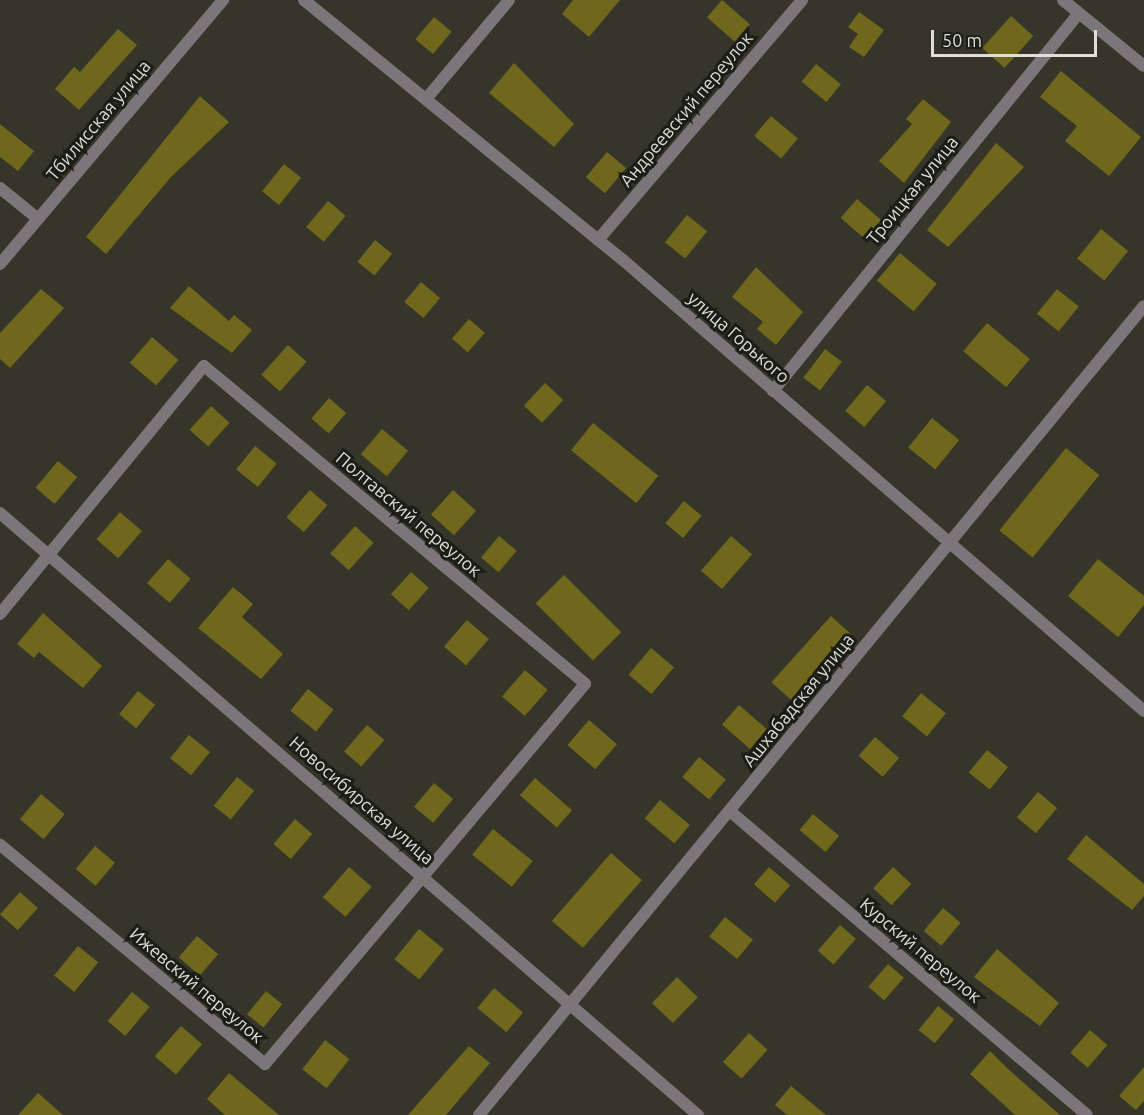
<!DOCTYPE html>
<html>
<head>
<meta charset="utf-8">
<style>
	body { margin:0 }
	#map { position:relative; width:1144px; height:1115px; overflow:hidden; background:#36352a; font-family:Ubuntu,sans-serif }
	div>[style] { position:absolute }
	.building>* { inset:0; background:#6f671c; transform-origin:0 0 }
	.minor>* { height:12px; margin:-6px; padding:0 6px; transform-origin:6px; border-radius:6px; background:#7c767a }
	span { translate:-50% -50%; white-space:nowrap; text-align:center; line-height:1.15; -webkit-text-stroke:6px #1d1d18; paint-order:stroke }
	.street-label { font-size:18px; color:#dfded7 }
	.scale { position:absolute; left:931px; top:30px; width:166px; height:27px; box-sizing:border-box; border:3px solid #dfded7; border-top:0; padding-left:8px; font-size:18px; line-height:21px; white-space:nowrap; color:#dfded7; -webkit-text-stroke:4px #1d1d18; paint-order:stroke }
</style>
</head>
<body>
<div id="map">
	<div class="building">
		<div style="clip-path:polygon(573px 0,620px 0,589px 37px,562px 14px)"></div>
		<div style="left:722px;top:0;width:37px;height:23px;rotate:41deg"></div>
		<div style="clip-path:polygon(859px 12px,884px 30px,864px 57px,849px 47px,858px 34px,848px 27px)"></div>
		<div style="left:1011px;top:16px;width:30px;height:43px;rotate:42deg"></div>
		<div style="left:434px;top:17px;width:23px;height:29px;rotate:40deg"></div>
		<div style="clip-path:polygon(118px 29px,137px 45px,79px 110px,55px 89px,74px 67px,80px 72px)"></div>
		<div style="clip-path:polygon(514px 63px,574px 124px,554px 147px,489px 93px)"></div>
		<div style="left:816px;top:64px;width:32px;height:23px;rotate:39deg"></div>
		<div style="clip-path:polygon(1061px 71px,1141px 137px,1109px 176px,1065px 141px,1077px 126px,1040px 97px)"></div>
		<div style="clip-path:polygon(200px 96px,229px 122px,171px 177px,106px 254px,86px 237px)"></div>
		<div style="clip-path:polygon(923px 99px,951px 122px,904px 183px,879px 161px,912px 124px,906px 119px)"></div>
		<div style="left:771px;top:116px;width:35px;height:26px;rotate:40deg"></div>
		<div style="clip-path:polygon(0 124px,34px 151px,18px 171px,0 157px)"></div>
		<div style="clip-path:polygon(996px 143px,1024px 167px,948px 247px,927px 230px)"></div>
		<div style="left:607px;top:152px;width:25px;height:33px;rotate:40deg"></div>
		<div style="left:284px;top:164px;width:22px;height:35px;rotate:39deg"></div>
		<div style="left:857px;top:199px;width:32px;height:25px;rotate:41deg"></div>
		<div style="left:328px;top:201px;width:23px;height:34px;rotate:40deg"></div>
		<div style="left:687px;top:215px;width:26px;height:35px;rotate:39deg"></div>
		<div style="left:1101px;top:229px;width:35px;height:38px;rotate:39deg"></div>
		<div style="left:375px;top:240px;width:22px;height:28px;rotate:39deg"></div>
		<div style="left:900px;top:253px;width:48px;height:36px;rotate:40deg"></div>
		<div style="clip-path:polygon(756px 267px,803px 312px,776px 345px,757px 329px,763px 322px,732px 297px)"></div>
		<div style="left:421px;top:282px;width:25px;height:26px;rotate:40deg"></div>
		<div style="clip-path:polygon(189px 286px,229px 321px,234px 315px,252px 330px,232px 353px,170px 308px)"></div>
		<div style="clip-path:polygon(41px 289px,64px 308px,10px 368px,0 359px,0 333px)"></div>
		<div style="left:1057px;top:289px;width:28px;height:32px;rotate:39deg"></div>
		<div style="left:469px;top:319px;width:21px;height:26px;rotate:41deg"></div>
		<div style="left:987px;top:323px;width:56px;height:37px;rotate:40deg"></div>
		<div style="left:152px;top:337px;width:35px;height:34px;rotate:41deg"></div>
		<div style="left:288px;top:345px;width:25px;height:40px;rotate:42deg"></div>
		<div style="left:825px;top:349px;width:21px;height:36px;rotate:37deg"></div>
		<div style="left:545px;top:383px;width:25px;height:31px;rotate:43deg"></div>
		<div style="left:867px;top:385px;width:25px;height:34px;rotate:40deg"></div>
		<div style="left:329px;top:398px;width:23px;height:27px;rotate:41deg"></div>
		<div style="left:211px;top:406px;width:25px;height:32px;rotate:42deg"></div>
		<div style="left:932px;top:418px;width:35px;height:38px;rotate:39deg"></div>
		<div style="left:593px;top:423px;width:84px;height:35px;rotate:39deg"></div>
		<div style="left:382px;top:429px;width:34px;height:33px;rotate:40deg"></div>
		<div style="left:255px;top:446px;width:28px;height:30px;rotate:39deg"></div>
		<div style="left:1066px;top:448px;width:43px;height:106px;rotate:39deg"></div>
		<div style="left:58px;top:461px;width:25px;height:35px;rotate:40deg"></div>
		<div style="left:310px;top:490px;width:23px;height:36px;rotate:41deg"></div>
		<div style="left:453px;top:490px;width:31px;height:33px;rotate:42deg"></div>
		<div style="left:684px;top:501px;width:23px;height:29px;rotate:40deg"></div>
		<div style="left:120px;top:512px;width:29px;height:36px;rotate:41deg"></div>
		<div style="left:355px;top:526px;width:25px;height:37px;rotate:42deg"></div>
		<div style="left:499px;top:536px;width:23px;height:28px;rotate:40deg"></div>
		<div style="left:731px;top:536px;width:28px;height:46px;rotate:41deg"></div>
		<div style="left:168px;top:559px;width:30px;height:32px;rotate:41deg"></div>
		<div style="clip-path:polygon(1098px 559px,1144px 596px,1144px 605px,1118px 637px,1068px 596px)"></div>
		<div style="left:411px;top:572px;width:24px;height:30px;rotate:42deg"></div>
		<div style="left:564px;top:575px;width:81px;height:40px;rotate:45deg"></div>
		<div style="clip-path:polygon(233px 587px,253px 604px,242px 617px,283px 654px,261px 679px,198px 628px)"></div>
		<div style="clip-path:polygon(43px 613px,102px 666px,83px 688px,39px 652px,34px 658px,17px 644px)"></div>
		<div style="left:831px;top:616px;width:28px;height:89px;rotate:42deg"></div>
		<div style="left:467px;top:620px;width:29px;height:35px;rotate:41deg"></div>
		<div style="left:651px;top:648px;width:30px;height:35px;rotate:40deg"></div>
		<div style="left:525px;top:670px;width:30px;height:35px;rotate:41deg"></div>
		<div style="left:308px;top:689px;width:33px;height:28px;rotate:39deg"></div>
		<div style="left:138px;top:691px;width:22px;height:30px;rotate:39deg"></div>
		<div style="left:921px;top:693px;width:32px;height:30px;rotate:39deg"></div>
		<div style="left:739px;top:705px;width:37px;height:26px;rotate:41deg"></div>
		<div style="left:589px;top:720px;width:37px;height:33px;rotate:41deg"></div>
		<div style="left:367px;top:725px;width:23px;height:35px;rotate:41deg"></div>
		<div style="left:189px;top:735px;width:27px;height:30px;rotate:39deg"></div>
		<div style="left:875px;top:737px;width:32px;height:25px;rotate:41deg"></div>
		<div style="left:987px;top:750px;width:27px;height:29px;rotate:39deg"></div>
		<div style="left:699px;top:757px;width:35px;height:26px;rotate:40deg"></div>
		<div style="left:237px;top:777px;width:22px;height:37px;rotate:39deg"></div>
		<div style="left:535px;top:778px;width:49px;height:23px;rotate:41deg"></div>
		<div style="left:434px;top:783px;width:25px;height:31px;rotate:40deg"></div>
		<div style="left:1038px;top:792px;width:25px;height:33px;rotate:40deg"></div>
		<div style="left:41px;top:794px;width:31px;height:33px;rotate:40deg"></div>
		<div style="left:660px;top:800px;width:39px;height:24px;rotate:40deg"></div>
		<div style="left:813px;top:814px;width:34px;height:21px;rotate:40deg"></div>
		<div style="left:295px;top:819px;width:23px;height:33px;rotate:41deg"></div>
		<div style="left:493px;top:829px;width:51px;height:33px;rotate:39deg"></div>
		<div style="clip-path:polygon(1086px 835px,1144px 884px,1144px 896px,1132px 910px,1067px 859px)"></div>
		<div style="left:95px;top:846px;width:26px;height:30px;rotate:40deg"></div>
		<div style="left:611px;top:853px;width:41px;height:90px;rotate:41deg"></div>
		<div style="left:349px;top:867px;width:30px;height:40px;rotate:41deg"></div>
		<div style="left:769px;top:867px;width:28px;height:23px;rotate:41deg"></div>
		<div style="left:893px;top:867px;width:25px;height:29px;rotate:43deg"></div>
		<div style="left:20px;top:892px;width:24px;height:30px;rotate:42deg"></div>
		<div style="left:943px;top:908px;width:23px;height:30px;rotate:40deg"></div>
		<div style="left:725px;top:917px;width:36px;height:25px;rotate:39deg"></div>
		<div style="left:840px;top:925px;width:21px;height:34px;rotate:41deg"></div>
		<div style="left:419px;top:929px;width:32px;height:39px;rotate:39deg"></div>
		<div style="left:197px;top:936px;width:28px;height:28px;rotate:41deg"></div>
		<div style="left:78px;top:946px;width:26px;height:38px;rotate:39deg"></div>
		<div style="clip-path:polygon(997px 949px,1059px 1003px,1040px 1026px,974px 977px)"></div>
		<div style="left:888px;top:964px;width:21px;height:30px;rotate:41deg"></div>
		<div style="left:677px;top:977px;width:29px;height:36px;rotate:44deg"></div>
		<div style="left:494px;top:988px;width:38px;height:26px;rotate:40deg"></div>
		<div style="left:266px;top:991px;width:21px;height:30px;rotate:39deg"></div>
		<div style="left:132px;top:992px;width:23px;height:38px;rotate:40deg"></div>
		<div style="left:938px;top:1006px;width:21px;height:31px;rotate:39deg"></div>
		<div style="left:181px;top:1026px;width:28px;height:40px;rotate:41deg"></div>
		<div style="left:1090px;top:1030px;width:23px;height:30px;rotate:41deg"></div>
		<div style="left:749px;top:1033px;width:25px;height:39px;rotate:42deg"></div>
		<div style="left:325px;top:1040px;width:31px;height:37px;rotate:38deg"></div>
		<div style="clip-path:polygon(469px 1046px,490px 1063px,446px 1115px,408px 1115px)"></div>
		<div style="clip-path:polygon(990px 1051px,1007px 1068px,1060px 1115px,1015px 1115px,970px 1074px)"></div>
		<div style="clip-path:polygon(1144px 1067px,1144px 1101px,1136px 1110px,1119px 1096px)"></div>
		<div style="clip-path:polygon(229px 1073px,279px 1115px,225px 1115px,207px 1099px)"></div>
		<div style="clip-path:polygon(791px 1086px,826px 1115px,787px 1115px,775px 1105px)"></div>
		<div style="clip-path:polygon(38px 1093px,63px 1115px,18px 1115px)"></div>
	</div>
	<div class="minor">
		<div style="left:304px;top:0;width:412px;rotate:39.2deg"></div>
		<div style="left:623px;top:260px;width:689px;rotate:40.88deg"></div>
		<div style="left:1063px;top:0;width:104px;rotate:39.2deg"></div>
		<div style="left:426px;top:99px;width:129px;rotate:-50deg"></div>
		<div style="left:0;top:188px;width:49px;rotate:39.2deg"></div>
		<div style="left:598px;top:240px;width:315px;rotate:-49.6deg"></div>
		<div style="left:0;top:264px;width:346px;rotate:-49.8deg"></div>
		<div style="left:773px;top:391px;width:486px;rotate:-51deg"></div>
		<div style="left:0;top:513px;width:922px;rotate:40.78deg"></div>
		<div style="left:0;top:614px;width:321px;rotate:-50.6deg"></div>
		<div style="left:204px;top:366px;width:496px;rotate:39.8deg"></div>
		<div style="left:585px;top:684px;width:497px;rotate:130.1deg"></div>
		<div style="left:265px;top:1064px;width:344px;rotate:-140.4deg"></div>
		<div style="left:731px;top:812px;width:467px;rotate:40.4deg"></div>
		<div style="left:479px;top:1115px;width:1047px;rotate:-50.58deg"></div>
	</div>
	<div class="street-label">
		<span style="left:686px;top:109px;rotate:-50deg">Андреевский переулок</span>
		<span style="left:98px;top:120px;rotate:-50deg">Тбилисская улица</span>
		<span style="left:912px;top:190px;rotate:-51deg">Троицкая улица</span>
		<span style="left:739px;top:337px;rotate:41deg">улица Горького</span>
		<span style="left:409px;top:514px;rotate:40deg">Полтавский переулок</span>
		<span style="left:798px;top:700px;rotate:-51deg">Ашхабадская улица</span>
		<span style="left:362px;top:800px;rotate:41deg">Новосибирская улица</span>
		<span style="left:921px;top:950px;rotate:40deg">Курский переулок</span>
		<span style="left:197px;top:985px;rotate:40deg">Ижевский переулок</span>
	</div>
	<div class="scale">50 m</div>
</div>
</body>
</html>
